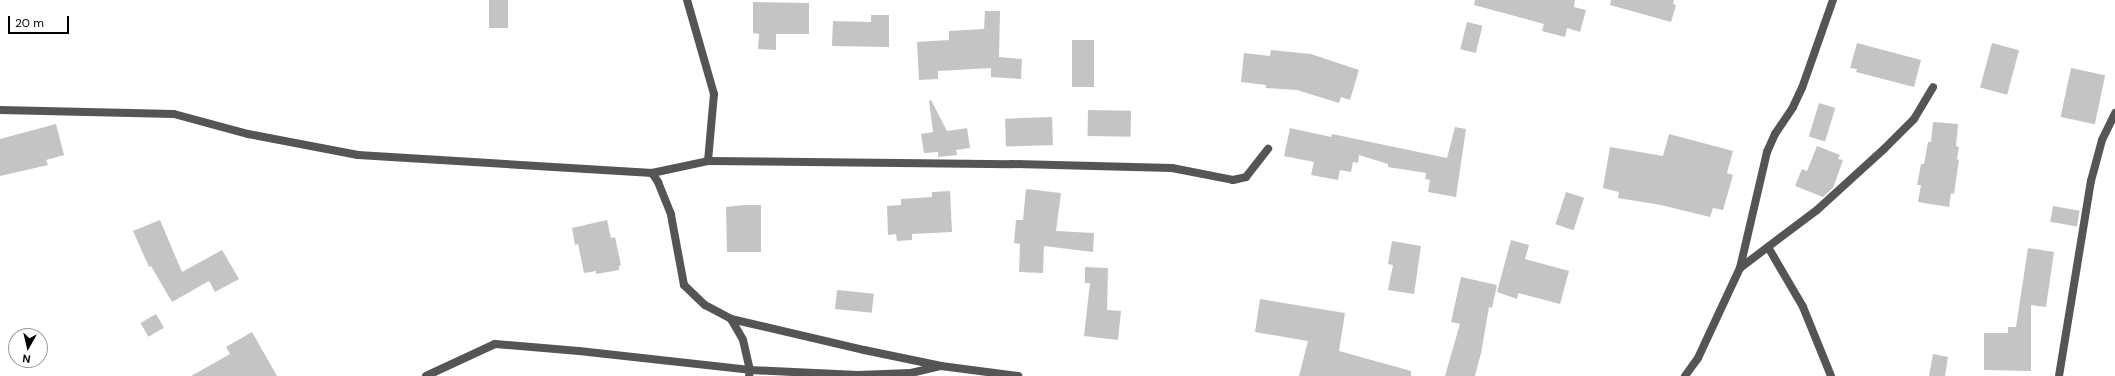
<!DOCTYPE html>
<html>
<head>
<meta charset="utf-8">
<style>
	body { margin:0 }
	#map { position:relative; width:2115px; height:376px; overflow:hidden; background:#fff; font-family:"DM Sans",sans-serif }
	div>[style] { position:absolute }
	.building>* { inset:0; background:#c4c4c4; transform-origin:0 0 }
	.minor>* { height:8px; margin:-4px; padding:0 4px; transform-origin:4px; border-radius:4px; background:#555 }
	span { translate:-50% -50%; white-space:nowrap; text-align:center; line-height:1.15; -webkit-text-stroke:4px #fff; paint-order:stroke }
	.north { position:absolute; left:8px; top:328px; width:40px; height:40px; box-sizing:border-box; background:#fff; border:1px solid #999; border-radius:50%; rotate:188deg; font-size:11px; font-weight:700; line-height:16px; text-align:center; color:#000 }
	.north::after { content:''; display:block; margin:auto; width:14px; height:18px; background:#000; clip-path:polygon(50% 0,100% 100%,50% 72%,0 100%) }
	.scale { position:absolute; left:8px; top:16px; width:61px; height:18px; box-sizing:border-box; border:2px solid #000; border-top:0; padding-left:5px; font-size:12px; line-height:14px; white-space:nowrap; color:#000; -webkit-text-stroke:3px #fff; paint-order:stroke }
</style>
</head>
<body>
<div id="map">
	<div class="building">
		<div style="left:489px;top:0;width:19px;height:28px"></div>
		<div style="clip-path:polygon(1475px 0,1575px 0,1574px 7px,1586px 10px,1580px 32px,1567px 28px,1565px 37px,1542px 31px,1544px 24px,1474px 5px)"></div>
		<div style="clip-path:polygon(1611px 0,1674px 0,1673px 4px,1676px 5px,1671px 22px,1610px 5px)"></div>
		<div style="clip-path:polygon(753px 2px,809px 3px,809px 34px,776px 34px,776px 50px,758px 49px,759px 34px,753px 33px)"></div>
		<div style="clip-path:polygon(985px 11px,1000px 11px,999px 57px,1022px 59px,1021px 79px,991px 77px,991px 68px,938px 71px,938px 79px,919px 80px,917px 42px,949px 40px,949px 31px,984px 29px)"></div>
		<div style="clip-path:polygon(871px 15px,889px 15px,889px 47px,832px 46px,833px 21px,871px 22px)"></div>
		<div style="left:1467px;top:22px;width:16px;height:28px;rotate:14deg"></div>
		<div style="left:1072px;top:40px;width:22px;height:47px"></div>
		<div style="clip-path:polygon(1857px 43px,1921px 60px,1914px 87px,1856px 72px,1857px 69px,1850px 68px)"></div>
		<div style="left:1992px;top:43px;width:28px;height:46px;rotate:15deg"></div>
		<div style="clip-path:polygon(1271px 50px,1311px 54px,1359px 70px,1350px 100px,1341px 97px,1339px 103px,1297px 90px,1266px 88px,1266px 85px,1241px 82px,1244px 53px,1270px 56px)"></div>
		<div style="left:2071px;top:68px;width:35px;height:50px;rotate:12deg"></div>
		<div style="clip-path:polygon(931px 100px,947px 131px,967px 128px,970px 148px,956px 150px,957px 155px,938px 157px,938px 152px,924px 153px,921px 134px,933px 132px,929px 101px)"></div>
		<div style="left:1819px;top:103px;width:17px;height:35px;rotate:17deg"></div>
		<div style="left:1088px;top:110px;width:43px;height:26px;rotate:1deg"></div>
		<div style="left:1052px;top:117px;width:28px;height:47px;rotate:88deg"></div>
		<div style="clip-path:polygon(1933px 122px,1958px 124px,1956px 146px,1959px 147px,1957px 159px,1959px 160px,1954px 194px,1951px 193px,1949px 207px,1918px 202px,1921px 185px,1917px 185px,1921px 164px,1924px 164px,1928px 142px,1931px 142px)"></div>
		<div style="clip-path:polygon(56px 124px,64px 155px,46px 160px,48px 165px,0 176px,0 139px)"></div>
		<div style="clip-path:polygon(1455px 127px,1466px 129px,1456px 197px,1428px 192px,1430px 180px,1425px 179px,1426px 173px,1388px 167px,1388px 164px,1359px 155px,1358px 163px,1353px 162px,1351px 172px,1340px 170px,1338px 180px,1311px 175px,1314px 162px,1284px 156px,1290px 128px,1331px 137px,1332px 134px,1447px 158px)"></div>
		<div style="clip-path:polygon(1669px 134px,1733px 151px,1727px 173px,1733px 175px,1723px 210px,1713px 208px,1710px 217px,1661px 205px,1618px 198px,1619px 192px,1603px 188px,1610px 147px,1663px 156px)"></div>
		<div style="clip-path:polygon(1817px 146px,1840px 155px,1838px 159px,1843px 160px,1833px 188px,1823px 197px,1795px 186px,1802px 169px,1807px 171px)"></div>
		<div style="clip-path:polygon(1026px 189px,1061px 193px,1056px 231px,1094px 233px,1093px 252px,1044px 246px,1043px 273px,1019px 272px,1020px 244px,1014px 243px,1016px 220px,1023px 220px)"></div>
		<div style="clip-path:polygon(950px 191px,952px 232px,912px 234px,912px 240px,897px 241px,896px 234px,888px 235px,887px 206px,901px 205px,901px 199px,932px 197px,932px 192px)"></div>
		<div style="left:1566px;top:192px;width:19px;height:34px;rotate:18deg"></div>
		<div style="clip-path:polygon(744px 205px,761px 205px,761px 252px,727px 252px,726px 207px)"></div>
		<div style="left:2053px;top:206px;width:27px;height:16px;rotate:10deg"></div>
		<div style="clip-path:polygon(160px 220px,182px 272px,222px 250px,239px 279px,215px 292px,209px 281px,172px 302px,151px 266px,149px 267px,133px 231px)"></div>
		<div style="clip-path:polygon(607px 220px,611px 238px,615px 237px,621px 265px,619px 266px,619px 270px,596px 274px,596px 271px,584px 273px,578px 244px,575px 245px,572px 228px)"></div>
		<div style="clip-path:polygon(1511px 240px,1529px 245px,1525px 259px,1569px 271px,1560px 304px,1518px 293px,1517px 299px,1497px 292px)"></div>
		<div style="clip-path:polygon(1392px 241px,1421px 246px,1414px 294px,1388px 290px,1393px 265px,1388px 264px)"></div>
		<div style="clip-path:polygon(2028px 248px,2054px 252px,2046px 307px,2031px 305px,2031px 371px,1984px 370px,1984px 333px,2008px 333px,2008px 327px,2016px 327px)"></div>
		<div style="clip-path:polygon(1085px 267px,1108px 268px,1107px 310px,1121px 311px,1118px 340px,1084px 336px,1090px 283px,1085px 283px)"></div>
		<div style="clip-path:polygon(1461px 277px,1497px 285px,1492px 308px,1489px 307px,1481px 353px,1475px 376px,1445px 376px,1460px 324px,1451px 322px)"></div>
		<div style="left:837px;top:290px;width:37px;height:19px;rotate:6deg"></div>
		<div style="clip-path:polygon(1260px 299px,1345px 313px,1339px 351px,1411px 371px,1411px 376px,1299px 376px,1308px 341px,1255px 332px)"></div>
		<div style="left:156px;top:314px;width:16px;height:18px;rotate:60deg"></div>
		<div style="clip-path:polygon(252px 332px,277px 376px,191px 376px,230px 354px,226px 347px)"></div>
		<div style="clip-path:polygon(1933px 354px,1948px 357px,1945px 376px,1929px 376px)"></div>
	</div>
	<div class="minor">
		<div style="left:0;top:110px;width:174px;rotate:1.3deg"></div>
		<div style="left:174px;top:114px;width:77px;rotate:15.1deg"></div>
		<div style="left:248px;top:134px;width:112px;rotate:10.8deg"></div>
		<div style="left:358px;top:155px;width:295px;rotate:3.5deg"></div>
		<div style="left:652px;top:173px;width:11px;rotate:56deg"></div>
		<div style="left:658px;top:182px;width:35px;rotate:68deg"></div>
		<div style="left:671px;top:215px;width:71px;rotate:79.5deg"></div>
		<div style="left:684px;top:285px;width:29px;rotate:44deg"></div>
		<div style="left:705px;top:305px;width:30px;rotate:28deg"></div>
		<div style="left:731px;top:319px;width:137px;rotate:13.1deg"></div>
		<div style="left:864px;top:350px;width:79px;rotate:11.7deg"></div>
		<div style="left:941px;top:366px;width:78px;rotate:7.4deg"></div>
		<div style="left:708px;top:161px;width:303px;rotate:0.6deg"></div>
		<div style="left:1011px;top:164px;width:161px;rotate:1.4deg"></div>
		<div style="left:1172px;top:168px;width:62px;rotate:11.1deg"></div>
		<div style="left:1233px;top:180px;width:13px;rotate:-13deg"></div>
		<div style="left:1246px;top:177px;width:36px;rotate:-52deg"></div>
		<div style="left:652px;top:173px;width:57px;rotate:-12.1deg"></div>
		<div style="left:708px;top:161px;width:67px;rotate:-84.9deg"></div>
		<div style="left:714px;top:94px;width:98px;rotate:-106deg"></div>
		<div style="left:1768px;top:247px;width:69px;rotate:59.7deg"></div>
		<div style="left:1803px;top:307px;width:74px;rotate:67.9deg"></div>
		<div style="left:1740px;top:268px;width:96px;rotate:-37deg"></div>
		<div style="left:1817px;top:210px;width:91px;rotate:-42.3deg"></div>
		<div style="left:1884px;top:149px;width:42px;rotate:-45deg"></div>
		<div style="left:1914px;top:119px;width:37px;rotate:-59deg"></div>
		<div style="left:731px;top:319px;width:24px;rotate:60deg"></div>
		<div style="left:743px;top:340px;width:31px;rotate:77deg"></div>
		<div style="left:750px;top:370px;width:6px;rotate:99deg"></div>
		<div style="left:426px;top:376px;width:76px;rotate:-24.9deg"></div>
		<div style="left:495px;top:344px;width:84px;rotate:4.8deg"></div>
		<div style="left:579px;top:351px;width:172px;rotate:6.3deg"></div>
		<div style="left:750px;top:370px;width:108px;rotate:2.7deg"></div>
		<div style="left:858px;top:375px;width:53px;rotate:-2.2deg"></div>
		<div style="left:911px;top:373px;width:28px;rotate:-13deg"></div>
		<div style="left:1685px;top:376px;width:22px;rotate:-54deg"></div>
		<div style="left:1698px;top:358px;width:99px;rotate:-65deg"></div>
		<div style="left:1740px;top:268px;width:119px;rotate:-76.9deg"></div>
		<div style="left:1767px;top:152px;width:20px;rotate:-66deg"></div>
		<div style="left:1775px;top:134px;width:32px;rotate:-56deg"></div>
		<div style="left:1793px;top:107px;width:21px;rotate:-65deg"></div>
		<div style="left:1802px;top:88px;width:93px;rotate:-70.6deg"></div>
		<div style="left:2059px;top:376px;width:198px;rotate:-80.7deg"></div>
		<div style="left:2091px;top:181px;width:42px;rotate:-75deg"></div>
		<div style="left:2102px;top:140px;width:30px;rotate:-64deg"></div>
	</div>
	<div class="north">N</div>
	<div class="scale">20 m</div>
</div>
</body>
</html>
